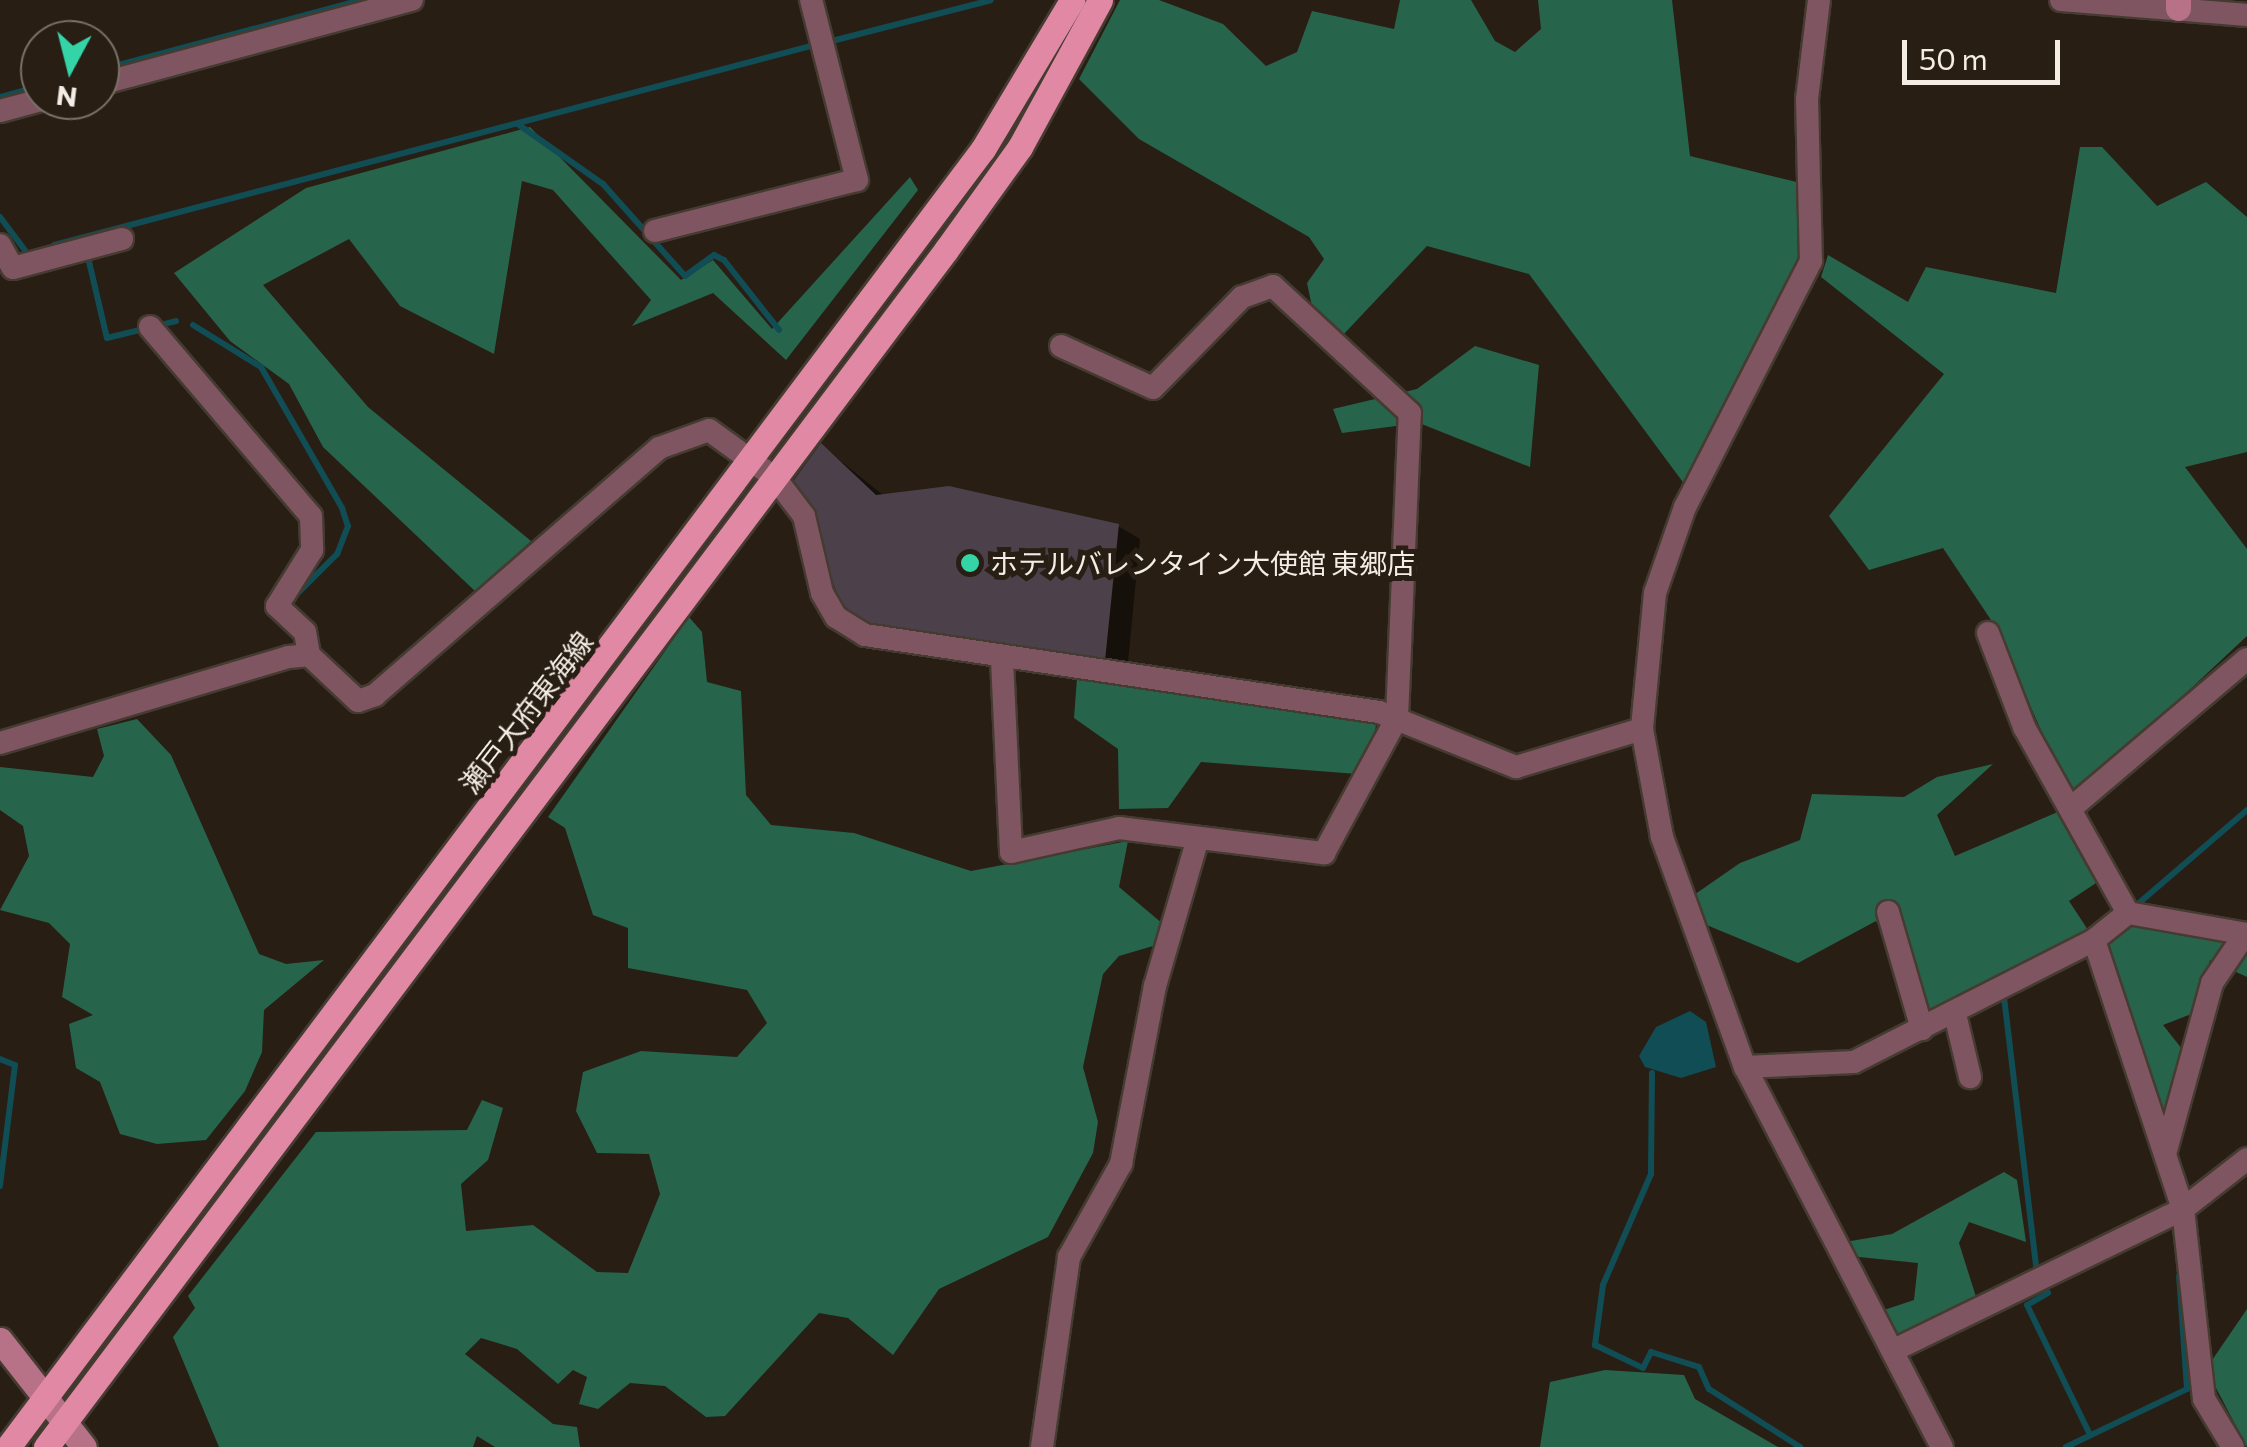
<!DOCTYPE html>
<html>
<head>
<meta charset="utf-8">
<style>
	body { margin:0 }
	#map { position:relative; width:2247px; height:1447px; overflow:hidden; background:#281e14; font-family:Commissioner,"Noto Sans JP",sans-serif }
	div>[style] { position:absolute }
	.forest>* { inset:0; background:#27644c }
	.water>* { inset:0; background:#114d54 }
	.shadow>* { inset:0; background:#0007 }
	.stream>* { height:6px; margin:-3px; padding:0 3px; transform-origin:3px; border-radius:3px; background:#114d54 }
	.building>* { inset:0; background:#4c404a }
	.roads { filter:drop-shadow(2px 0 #453b31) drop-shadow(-2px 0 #453b31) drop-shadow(0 2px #453b31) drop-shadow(0 -2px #453b31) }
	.street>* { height:22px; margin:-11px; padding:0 11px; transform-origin:11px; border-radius:11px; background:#805562 }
	.secondary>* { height:25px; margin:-12.5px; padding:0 12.5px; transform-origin:12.5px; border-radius:12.5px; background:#b77288 }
	.primary>* { height:25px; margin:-12.5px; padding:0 12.5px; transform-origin:12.5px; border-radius:12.5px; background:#e188a5 }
	.dots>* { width:28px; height:28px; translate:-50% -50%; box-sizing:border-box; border:5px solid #281e14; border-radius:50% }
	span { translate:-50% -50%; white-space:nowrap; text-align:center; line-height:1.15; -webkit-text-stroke:10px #281e14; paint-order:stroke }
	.poi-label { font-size:28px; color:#f4ede6 }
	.left { translate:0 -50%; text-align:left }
	.street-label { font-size:28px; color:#f4ede6 }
	.north { position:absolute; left:20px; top:20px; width:100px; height:100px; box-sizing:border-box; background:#281e14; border:2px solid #7a7168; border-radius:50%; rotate:187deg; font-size:28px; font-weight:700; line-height:40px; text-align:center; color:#f4ede6 }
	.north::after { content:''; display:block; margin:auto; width:35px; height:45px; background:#35d4a7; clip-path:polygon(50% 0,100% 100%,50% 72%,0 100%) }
	.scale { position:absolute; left:1902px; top:40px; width:158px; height:45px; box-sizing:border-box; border:5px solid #f4ede6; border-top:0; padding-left:12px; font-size:30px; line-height:35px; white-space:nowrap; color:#f4ede6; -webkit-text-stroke:8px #281e14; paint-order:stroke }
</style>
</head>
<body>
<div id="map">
	<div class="forest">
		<div style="clip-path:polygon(1120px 0,1159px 0,1223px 24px,1266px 66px,1297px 52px,1312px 11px,1394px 29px,1400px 0,1471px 0,1495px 41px,1515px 52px,1541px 29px,1538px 0,1672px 0,1690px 156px,1805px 184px,1803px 243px,1782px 300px,1685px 485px,1529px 274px,1427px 246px,1342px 336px,1314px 316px,1307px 283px,1324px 259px,1309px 237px,1139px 139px,1079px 79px)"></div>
		<div style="clip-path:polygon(530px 127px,681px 280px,713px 260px,772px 329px,910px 177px,918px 190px,786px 360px,713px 293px,632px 326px,651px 300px,553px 190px,522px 181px,494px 354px,400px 306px,349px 239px,263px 285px,368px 407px,531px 541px,476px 592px,323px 447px,289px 384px,230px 341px,174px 273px,306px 188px)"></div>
		<div style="clip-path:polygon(2080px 147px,2102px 147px,2157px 206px,2206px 182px,2247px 217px,2247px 452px,2185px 467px,2247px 549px,2247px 636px,2080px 792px,2067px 789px,1995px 626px,1943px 548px,1869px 570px,1829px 516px,1944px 374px,1821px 277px,1828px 255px,1908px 302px,1926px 267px,2056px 293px)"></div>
		<div style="clip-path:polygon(1475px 346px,1539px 365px,1530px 467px,1419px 423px,1342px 433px,1333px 409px,1417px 389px)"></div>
		<div style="clip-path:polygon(689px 617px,702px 632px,707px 682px,741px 691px,746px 795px,771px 825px,854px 833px,971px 871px,1128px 841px,1119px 887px,1163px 924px,1153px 946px,1119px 956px,1103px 974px,1083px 1067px,1098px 1122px,1093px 1153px,1048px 1237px,939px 1289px,893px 1355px,848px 1318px,819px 1313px,725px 1416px,706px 1417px,665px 1386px,630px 1383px,598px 1409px,579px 1404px,587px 1377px,573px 1370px,558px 1384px,517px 1349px,481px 1338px,465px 1354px,553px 1424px,577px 1427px,580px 1447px,495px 1447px,477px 1436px,473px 1447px,219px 1447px,173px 1337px,195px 1308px,188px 1296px,316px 1132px,467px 1130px,482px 1100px,503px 1108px,488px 1160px,461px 1184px,466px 1231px,533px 1225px,597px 1272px,628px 1273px,660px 1194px,649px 1154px,597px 1153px,576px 1111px,583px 1072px,641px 1051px,737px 1057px,767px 1023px,747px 990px,628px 968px,628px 928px,593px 915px,565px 828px,548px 817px)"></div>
		<div style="clip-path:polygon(1077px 678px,1376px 723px,1374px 744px,1357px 774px,1201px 762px,1168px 808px,1119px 809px,1118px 749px,1074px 718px)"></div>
		<div style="clip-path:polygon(137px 719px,171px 755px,259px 954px,286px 964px,324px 960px,264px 1010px,262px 1052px,245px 1091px,206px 1140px,157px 1144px,120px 1134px,100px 1082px,76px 1068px,69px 1024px,93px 1015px,62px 997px,70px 944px,49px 923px,0 910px,29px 856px,23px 826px,0 810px,0 767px,93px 777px,104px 756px,97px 729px)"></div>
		<div style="clip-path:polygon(1993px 764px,1937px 815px,1955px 856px,2060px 811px,2099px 881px,2069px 901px,2090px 933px,1925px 1015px,1876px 921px,1798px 963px,1697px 921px,1691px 897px,1740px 863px,1800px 840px,1812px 794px,1904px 797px,1937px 777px)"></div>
		<div style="clip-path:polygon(2134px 920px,2247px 940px,2247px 977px,2210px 960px,2194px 1013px,2163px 1025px,2186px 1054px,2164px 1133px,2103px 940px)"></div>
		<div style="clip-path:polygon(2004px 1172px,2017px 1180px,2026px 1242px,1969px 1222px,1959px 1243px,1977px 1300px,1899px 1337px,1881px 1311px,1914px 1300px,1918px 1263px,1859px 1257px,1845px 1242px,1892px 1234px)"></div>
		<div style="clip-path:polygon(2247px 1309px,2247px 1447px,2206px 1369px)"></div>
		<div style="clip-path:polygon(1605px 1370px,1684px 1375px,1695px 1399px,1778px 1447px,1540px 1447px,1550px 1382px)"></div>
	</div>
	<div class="water">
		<div style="clip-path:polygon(1690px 1011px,1706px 1022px,1716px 1067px,1681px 1078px,1645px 1067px,1639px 1056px,1656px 1027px)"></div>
	</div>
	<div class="shadow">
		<div style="clip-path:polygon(822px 446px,884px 496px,1118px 526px,1140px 539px,1127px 672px,886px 634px)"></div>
	</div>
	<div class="stream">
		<div style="left:828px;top:42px;width:168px;rotate:-14.4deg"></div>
		<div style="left:100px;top:70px;width:270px;rotate:-15deg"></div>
		<div style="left:0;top:97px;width:41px;rotate:-15.4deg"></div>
		<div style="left:519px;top:125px;width:103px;rotate:35.1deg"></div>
		<div style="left:603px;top:184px;width:123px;rotate:48.3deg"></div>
		<div style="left:685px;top:276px;width:36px;rotate:-36deg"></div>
		<div style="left:714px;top:255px;width:11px;rotate:27deg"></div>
		<div style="left:724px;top:260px;width:89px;rotate:51.8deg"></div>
		<div style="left:0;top:217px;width:45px;rotate:53.1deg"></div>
		<div style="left:54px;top:245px;width:787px;rotate:-14.73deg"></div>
		<div style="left:87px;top:253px;width:87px;rotate:76.8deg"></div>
		<div style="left:107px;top:338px;width:71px;rotate:-13.8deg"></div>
		<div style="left:193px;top:325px;width:80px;rotate:31.7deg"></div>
		<div style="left:261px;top:367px;width:163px;rotate:60.1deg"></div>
		<div style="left:342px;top:508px;width:19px;rotate:72deg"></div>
		<div style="left:348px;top:526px;width:30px;rotate:111deg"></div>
		<div style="left:337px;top:554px;width:61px;rotate:135deg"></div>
		<div style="left:2139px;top:903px;width:143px;rotate:-40.7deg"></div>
		<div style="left:2004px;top:997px;width:279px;rotate:83.2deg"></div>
		<div style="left:0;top:1059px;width:16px;rotate:22deg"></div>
		<div style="left:15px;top:1065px;width:122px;rotate:97.1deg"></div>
		<div style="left:1652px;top:1073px;width:101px;rotate:90.6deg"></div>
		<div style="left:1651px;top:1174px;width:121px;rotate:113.4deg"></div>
		<div style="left:1603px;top:1285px;width:61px;rotate:97.6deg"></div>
		<div style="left:1595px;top:1345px;width:53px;rotate:25.6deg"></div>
		<div style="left:1643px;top:1368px;width:18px;rotate:-63deg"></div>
		<div style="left:1651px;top:1352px;width:50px;rotate:17.4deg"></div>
		<div style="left:1699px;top:1367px;width:24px;rotate:66deg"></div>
		<div style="left:1709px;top:1389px;width:108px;rotate:32.5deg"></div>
		<div style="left:2043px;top:1284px;width:10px;rotate:61deg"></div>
		<div style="left:2048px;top:1293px;width:24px;rotate:150deg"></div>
		<div style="left:2027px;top:1305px;width:144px;rotate:64.1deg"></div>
		<div style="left:2066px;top:1447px;width:134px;rotate:-25.6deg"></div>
		<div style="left:2187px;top:1389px;width:113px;rotate:-94deg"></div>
	</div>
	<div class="building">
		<div style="clip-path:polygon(821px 443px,876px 495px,949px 486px,1119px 524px,1105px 661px,861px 623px,840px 601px,794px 480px)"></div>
	</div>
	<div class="roads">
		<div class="street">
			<div style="left:1819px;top:0;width:100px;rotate:96.9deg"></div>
			<div style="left:1807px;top:99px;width:162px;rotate:88.6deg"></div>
			<div style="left:1811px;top:261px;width:276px;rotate:117.1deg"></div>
			<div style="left:1685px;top:507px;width:91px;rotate:109.2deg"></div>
			<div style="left:1655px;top:593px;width:137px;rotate:95.5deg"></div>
			<div style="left:1642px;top:729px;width:110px;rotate:79.5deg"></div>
			<div style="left:1662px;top:837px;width:245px;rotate:70.2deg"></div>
			<div style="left:1745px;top:1067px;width:428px;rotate:62.6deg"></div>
			<div style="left:2061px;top:0;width:187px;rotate:4.6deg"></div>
			<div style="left:100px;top:84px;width:323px;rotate:-15.1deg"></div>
			<div style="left:0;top:111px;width:42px;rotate:-15deg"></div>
			<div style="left:655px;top:231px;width:208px;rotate:-14.2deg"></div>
			<div style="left:857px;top:180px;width:186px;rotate:-104.3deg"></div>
			<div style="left:0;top:245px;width:26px;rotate:61deg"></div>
			<div style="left:13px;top:268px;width:113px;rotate:-14.9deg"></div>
			<div style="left:150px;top:327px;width:248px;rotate:49.6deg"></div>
			<div style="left:311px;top:516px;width:34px;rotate:88deg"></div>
			<div style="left:312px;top:550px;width:66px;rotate:122deg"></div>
			<div style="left:277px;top:606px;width:38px;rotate:43deg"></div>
			<div style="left:305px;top:632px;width:23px;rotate:80deg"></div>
			<div style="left:1988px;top:633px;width:101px;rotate:69deg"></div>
			<div style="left:2024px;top:727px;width:213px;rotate:60.8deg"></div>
			<div style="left:1002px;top:660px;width:192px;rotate:87.3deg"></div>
			<div style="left:1011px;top:852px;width:111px;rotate:-12.5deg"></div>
			<div style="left:1119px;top:828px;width:207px;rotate:7deg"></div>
			<div style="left:1324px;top:853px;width:153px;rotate:-61.6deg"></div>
			<div style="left:1397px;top:718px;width:305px;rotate:-87.6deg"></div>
			<div style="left:1410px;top:413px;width:187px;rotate:-137.2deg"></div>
			<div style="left:1273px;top:286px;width:33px;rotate:160deg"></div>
			<div style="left:1242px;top:297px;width:127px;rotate:134.4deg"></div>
			<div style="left:1153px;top:388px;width:101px;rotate:-155.5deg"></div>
			<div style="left:0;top:743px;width:301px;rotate:-16.6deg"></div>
			<div style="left:288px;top:657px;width:21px;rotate:-5deg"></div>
			<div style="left:309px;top:655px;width:67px;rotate:43.2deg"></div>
			<div style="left:358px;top:701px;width:18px;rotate:-19deg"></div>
			<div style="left:375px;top:695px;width:376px;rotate:-41deg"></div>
			<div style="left:659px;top:448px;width:53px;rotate:-19.8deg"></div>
			<div style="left:709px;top:430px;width:82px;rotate:36deg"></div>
			<div style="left:775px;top:478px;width:48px;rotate:52.7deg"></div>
			<div style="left:804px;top:516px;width:79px;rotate:76.8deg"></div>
			<div style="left:822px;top:593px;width:28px;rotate:60deg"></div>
			<div style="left:836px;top:617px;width:34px;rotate:32deg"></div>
			<div style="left:865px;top:635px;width:520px;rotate:8.52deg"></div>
			<div style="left:1379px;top:712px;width:148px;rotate:21.9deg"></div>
			<div style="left:1516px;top:767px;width:132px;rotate:-16.8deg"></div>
			<div style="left:2070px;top:809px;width:232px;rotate:-40.3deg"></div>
			<div style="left:1888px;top:912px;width:122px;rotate:73.8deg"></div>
			<div style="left:2094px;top:940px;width:283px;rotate:71.7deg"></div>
			<div style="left:2183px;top:1209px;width:191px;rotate:83.7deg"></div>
			<div style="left:2204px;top:1399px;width:56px;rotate:58.9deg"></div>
			<div style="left:1955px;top:1014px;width:65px;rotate:76.6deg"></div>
			<div style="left:1745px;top:1067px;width:109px;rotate:-2.6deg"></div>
			<div style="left:1854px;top:1062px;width:269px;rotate:-26.9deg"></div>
			<div style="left:2094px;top:940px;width:43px;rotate:-38.5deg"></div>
			<div style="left:2128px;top:913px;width:121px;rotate:10deg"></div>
			<div style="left:2165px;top:1154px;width:177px;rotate:-74.6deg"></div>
			<div style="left:2212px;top:983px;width:59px;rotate:-56deg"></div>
			<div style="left:1894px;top:1350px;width:322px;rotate:-26deg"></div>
			<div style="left:2183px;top:1209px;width:81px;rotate:-38deg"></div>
			<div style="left:1042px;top:1447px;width:192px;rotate:-81.9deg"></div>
			<div style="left:1069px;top:1257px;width:107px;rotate:-60.8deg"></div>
			<div style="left:1121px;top:1164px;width:181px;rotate:-79.2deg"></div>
			<div style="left:1155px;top:986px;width:154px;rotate:-73.8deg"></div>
		</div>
		<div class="secondary">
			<div style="left:2178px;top:8px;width:8px;rotate:-90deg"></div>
			<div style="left:0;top:1340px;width:136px;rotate:51.9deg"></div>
		</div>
		<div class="primary">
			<div style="left:8px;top:1447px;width:1623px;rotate:-53.09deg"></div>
			<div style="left:983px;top:149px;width:174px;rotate:-59.1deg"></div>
			<div style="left:46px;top:1447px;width:1498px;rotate:-53.06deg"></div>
			<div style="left:946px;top:250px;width:127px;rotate:-54.3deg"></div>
			<div style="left:1020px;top:147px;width:167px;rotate:-61.4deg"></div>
		</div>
	</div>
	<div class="dots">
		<div style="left:970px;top:563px;background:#35d4a7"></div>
	</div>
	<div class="poi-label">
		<span class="left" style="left:990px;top:563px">ホテルバレンタイン大使館 東郷店</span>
	</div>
	<div class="street-label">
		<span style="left:526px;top:712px;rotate:-52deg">瀬戸大府東海線</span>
	</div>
	<div class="north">N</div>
	<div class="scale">50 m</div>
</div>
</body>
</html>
